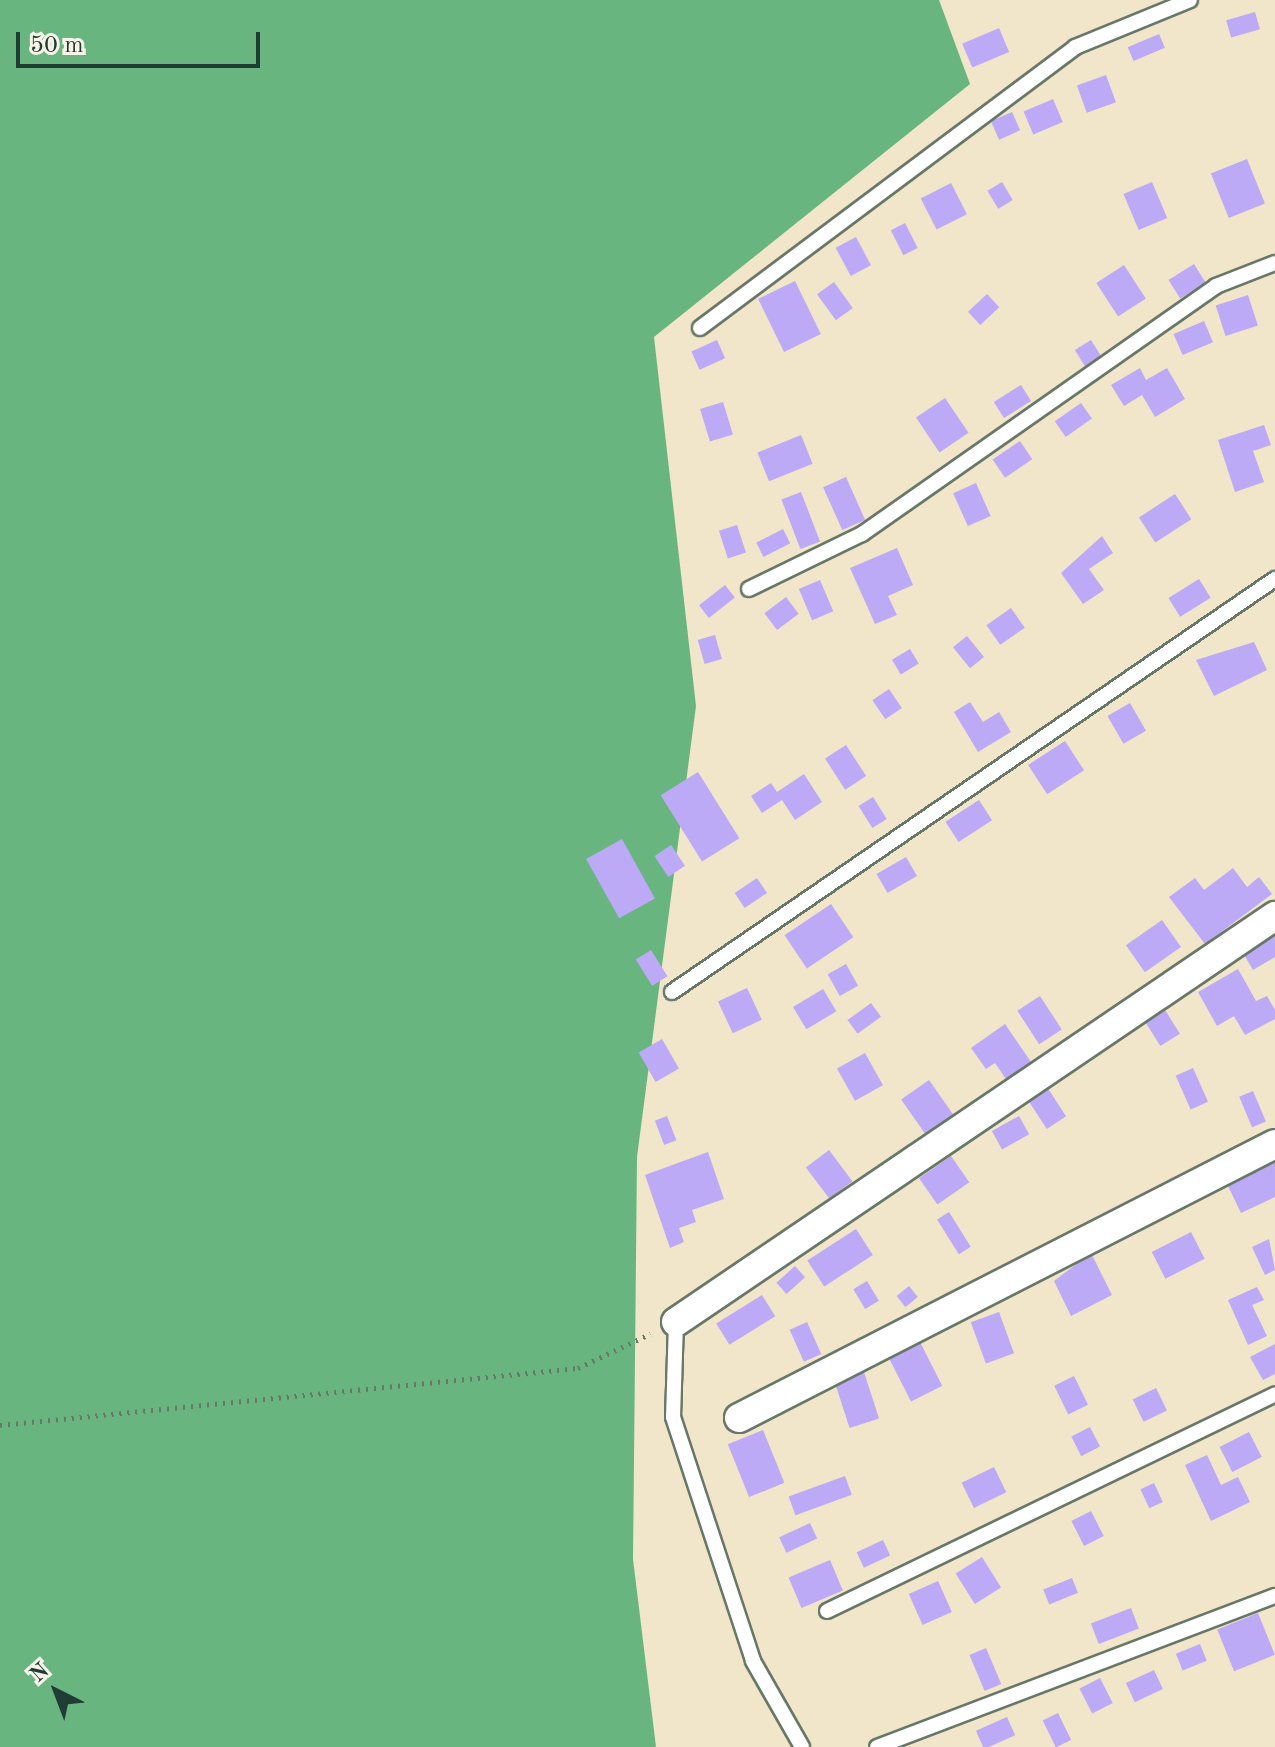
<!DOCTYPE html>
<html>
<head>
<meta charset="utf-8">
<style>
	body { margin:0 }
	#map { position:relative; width:1275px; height:1747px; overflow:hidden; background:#f1e5ca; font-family:"Old Standard TT",serif }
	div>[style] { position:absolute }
	.forest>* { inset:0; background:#68b57f }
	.building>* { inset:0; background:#bcaaf6; transform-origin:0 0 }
	.path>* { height:5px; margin-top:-2.5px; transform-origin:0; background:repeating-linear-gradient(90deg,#687868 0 2px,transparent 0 8px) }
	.roads { filter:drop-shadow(2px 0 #687868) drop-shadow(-2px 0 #687868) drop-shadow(0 2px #687868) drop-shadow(0 -2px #687868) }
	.lane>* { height:14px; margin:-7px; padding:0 7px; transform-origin:7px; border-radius:7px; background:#fff }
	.street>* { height:28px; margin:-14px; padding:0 14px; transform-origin:14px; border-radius:14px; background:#fff }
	span { translate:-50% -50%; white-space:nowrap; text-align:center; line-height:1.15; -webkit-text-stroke:6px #f7f3e8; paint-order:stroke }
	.north { position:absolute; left:16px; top:1651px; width:80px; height:80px; -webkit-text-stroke:6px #f7f3e8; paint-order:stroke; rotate:318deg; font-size:22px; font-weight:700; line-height:32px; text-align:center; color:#1f3d34 }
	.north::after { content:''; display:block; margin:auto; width:28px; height:36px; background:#1f3d34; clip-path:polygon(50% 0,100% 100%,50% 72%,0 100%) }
	.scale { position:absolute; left:16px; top:32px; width:244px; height:36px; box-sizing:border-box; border:4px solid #1f3d34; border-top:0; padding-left:10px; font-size:24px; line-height:28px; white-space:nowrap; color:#1f3d34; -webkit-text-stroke:6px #f7f3e8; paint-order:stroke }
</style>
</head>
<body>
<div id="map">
	<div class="forest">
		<div style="clip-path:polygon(0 0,939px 0,970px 84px,654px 337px,696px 706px,637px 1157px,633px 1559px,656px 1747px,0 1747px)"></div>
	</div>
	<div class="building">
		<div style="left:1255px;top:12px;width:18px;height:30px;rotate:74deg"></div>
		<div style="left:999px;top:28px;width:26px;height:40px;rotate:67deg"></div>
		<div style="left:1159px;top:34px;width:15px;height:34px;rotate:67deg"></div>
		<div style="left:1106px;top:75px;width:29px;height:31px;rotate:70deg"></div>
		<div style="left:1053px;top:99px;width:25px;height:32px;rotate:67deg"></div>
		<div style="left:1012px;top:112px;width:20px;height:23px;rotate:66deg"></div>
		<div style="left:1247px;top:159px;width:48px;height:39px;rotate:68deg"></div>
		<div style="left:1002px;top:182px;width:21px;height:17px;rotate:59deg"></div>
		<div style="left:1152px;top:182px;width:39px;height:31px;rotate:67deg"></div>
		<div style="left:951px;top:183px;width:35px;height:34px;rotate:63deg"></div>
		<div style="left:905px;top:223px;width:28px;height:16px;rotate:63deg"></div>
		<div style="left:856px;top:237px;width:32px;height:23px;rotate:62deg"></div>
		<div style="left:1194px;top:264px;width:22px;height:30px;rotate:58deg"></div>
		<div style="left:1124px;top:265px;width:40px;height:33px;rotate:57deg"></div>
		<div style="left:795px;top:281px;width:59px;height:41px;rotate:64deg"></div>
		<div style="left:834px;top:282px;width:32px;height:21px;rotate:54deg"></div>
		<div style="left:987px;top:294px;width:18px;height:26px;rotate:47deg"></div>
		<div style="left:1248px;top:295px;width:32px;height:34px;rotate:72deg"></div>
		<div style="left:1204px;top:321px;width:23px;height:33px;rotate:67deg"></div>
		<div style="left:717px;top:340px;width:20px;height:28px;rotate:66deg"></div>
		<div style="left:1091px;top:340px;width:19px;height:19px;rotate:58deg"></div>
		<div style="clip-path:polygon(1140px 368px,1146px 380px,1167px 368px,1185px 399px,1155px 417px,1142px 395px,1124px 406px,1111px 385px)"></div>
		<div style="left:1021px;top:385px;width:19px;height:32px;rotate:58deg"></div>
		<div style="left:945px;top:398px;width:42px;height:35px;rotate:56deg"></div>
		<div style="left:723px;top:402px;width:34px;height:24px;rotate:73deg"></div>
		<div style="left:1081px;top:403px;width:19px;height:32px;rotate:55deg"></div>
		<div style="clip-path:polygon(1264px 425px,1271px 445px,1253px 451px,1264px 482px,1235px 492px,1218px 440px)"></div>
		<div style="left:801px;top:435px;width:31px;height:47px;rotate:68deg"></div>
		<div style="left:1020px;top:441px;width:22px;height:33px;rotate:56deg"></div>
		<div style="left:846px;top:477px;width:47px;height:25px;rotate:66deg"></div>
		<div style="left:976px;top:483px;width:36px;height:25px;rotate:66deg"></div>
		<div style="left:801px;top:492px;width:53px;height:21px;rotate:69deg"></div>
		<div style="left:1175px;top:494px;width:30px;height:43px;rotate:57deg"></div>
		<div style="left:737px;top:525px;width:29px;height:19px;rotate:72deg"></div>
		<div style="left:783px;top:529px;width:16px;height:30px;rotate:63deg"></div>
		<div style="clip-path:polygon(1102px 536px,1113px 553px,1089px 569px,1104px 590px,1083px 604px,1061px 573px)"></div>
		<div style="clip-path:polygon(897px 548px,913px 585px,888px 596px,897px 615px,875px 624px,850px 568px)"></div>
		<div style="left:1199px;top:579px;width:22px;height:36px;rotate:58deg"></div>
		<div style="left:820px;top:580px;width:34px;height:23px;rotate:67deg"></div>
		<div style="left:725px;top:585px;width:16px;height:33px;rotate:52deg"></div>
		<div style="left:786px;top:597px;width:21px;height:27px;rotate:53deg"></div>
		<div style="left:1011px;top:608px;width:24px;height:30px;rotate:55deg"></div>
		<div style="left:715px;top:635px;width:25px;height:18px;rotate:74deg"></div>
		<div style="left:967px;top:636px;width:27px;height:18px;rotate:51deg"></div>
		<div style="clip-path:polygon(1254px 642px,1267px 670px,1214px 696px,1196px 660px)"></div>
		<div style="left:910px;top:649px;width:17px;height:21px;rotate:59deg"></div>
		<div style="left:889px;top:689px;width:23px;height:20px;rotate:56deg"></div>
		<div style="clip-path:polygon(970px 702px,983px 722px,999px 712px,1011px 732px,978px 752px,954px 712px)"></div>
		<div style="left:1130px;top:703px;width:32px;height:26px;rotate:60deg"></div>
		<div style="left:1065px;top:741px;width:35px;height:44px;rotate:57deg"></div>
		<div style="left:846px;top:745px;width:37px;height:25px;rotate:57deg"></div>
		<div style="left:698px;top:772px;width:78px;height:44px;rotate:58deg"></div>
		<div style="clip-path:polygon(804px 774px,822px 802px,795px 820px,782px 800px,762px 813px,751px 796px,771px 783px,777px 792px)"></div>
		<div style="left:873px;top:797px;width:26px;height:17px;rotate:58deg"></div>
		<div style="left:979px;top:800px;width:24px;height:40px;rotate:57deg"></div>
		<div style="left:622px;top:839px;width:68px;height:41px;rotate:61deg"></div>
		<div style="left:671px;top:845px;width:25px;height:20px;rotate:56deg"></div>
		<div style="left:906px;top:857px;width:22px;height:34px;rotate:60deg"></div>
		<div style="clip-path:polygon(1233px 868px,1247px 887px,1259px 877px,1272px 894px,1205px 944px,1169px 897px,1195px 878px,1204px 890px)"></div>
		<div style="left:757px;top:878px;width:18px;height:27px;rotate:56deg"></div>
		<div style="left:831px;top:904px;width:40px;height:56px;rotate:56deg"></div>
		<div style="left:1162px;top:920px;width:33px;height:44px;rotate:55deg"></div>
		<div style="clip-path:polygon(1275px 934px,1275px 957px,1253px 970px,1243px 953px)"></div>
		<div style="left:651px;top:950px;width:31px;height:18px;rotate:58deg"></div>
		<div style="left:846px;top:964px;width:25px;height:21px;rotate:61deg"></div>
		<div style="clip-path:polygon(1238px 969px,1256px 1001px,1267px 996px,1275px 1010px,1275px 1019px,1245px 1035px,1234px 1016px,1217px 1026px,1198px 992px)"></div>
		<div style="left:747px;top:988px;width:35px;height:32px;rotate:65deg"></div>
		<div style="left:823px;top:989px;width:26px;height:35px;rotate:59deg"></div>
		<div style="left:1040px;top:996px;width:40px;height:27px;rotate:57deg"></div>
		<div style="left:871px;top:1003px;width:17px;height:29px;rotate:54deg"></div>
		<div style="left:1165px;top:1010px;width:28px;height:23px;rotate:58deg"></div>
		<div style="clip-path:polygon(1005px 1024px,1033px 1065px,1008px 1082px,995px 1063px,986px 1069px,971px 1048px)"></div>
		<div style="left:662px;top:1039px;width:34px;height:27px;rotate:60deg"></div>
		<div style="left:865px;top:1053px;width:37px;height:32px;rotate:61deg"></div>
		<div style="left:1193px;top:1068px;width:37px;height:19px;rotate:66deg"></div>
		<div style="left:929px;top:1080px;width:47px;height:34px;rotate:55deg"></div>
		<div style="left:1047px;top:1087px;width:35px;height:23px;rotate:57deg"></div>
		<div style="left:1253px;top:1091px;width:33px;height:15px;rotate:67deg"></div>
		<div style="left:667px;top:1116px;width:26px;height:13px;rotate:69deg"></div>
		<div style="left:1019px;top:1116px;width:21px;height:31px;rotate:61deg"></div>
		<div style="left:829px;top:1150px;width:39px;height:29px;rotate:53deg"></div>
		<div style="clip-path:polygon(708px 1152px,724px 1199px,692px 1210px,696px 1222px,679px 1228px,684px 1242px,670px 1248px,645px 1175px)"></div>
		<div style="left:951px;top:1156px;width:32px;height:39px;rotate:55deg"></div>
		<div style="clip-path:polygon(1275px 1156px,1275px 1197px,1241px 1213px,1228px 1186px)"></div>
		<div style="left:949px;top:1212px;width:41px;height:14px;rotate:58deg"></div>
		<div style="left:856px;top:1229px;width:31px;height:58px;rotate:57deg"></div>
		<div style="left:1191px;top:1232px;width:30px;height:44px;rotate:63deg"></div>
		<div style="clip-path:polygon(1269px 1239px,1275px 1270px,1265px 1275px,1252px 1247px)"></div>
		<div style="clip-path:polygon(1091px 1253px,1112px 1295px,1071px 1316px,1054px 1281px)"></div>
		<div style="left:795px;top:1266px;width:15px;height:25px;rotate:48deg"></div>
		<div style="left:867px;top:1281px;width:23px;height:16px;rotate:59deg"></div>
		<div style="left:909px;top:1286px;width:14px;height:16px;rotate:51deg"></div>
		<div style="clip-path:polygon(1257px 1287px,1264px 1300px,1252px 1305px,1267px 1336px,1248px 1345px,1228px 1300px)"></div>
		<div style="left:762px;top:1295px;width:25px;height:54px;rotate:58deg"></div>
		<div style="left:999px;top:1312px;width:44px;height:30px;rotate:70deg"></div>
		<div style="left:807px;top:1322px;width:35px;height:19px;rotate:66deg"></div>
		<div style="left:920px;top:1342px;width:49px;height:35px;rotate:63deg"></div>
		<div style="clip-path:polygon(1275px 1344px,1275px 1374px,1263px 1380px,1250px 1357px)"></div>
		<div style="left:863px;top:1369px;width:52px;height:31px;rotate:72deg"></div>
		<div style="left:1074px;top:1376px;width:32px;height:22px;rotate:64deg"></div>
		<div style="left:1156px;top:1388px;width:25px;height:26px;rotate:64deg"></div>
		<div style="left:1090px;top:1427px;width:22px;height:21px;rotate:63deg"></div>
		<div style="left:763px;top:1430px;width:57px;height:38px;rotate:68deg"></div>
		<div style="left:1249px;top:1432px;width:28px;height:33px;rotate:63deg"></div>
		<div style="clip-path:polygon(1207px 1455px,1221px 1485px,1238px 1477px,1250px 1502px,1211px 1521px,1185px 1465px)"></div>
		<div style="left:994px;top:1467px;width:28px;height:36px;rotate:64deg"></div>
		<div style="left:845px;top:1476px;width:20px;height:60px;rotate:70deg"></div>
		<div style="left:1154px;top:1483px;width:21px;height:15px;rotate:65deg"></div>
		<div style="left:1091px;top:1511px;width:28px;height:22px;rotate:63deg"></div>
		<div style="left:810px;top:1523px;width:17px;height:34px;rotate:65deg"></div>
		<div style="left:883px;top:1540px;width:17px;height:29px;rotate:65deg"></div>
		<div style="left:982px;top:1557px;width:36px;height:31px;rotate:58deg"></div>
		<div style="left:830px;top:1560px;width:33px;height:45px;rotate:67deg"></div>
		<div style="left:1072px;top:1578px;width:16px;height:31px;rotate:68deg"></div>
		<div style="left:938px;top:1581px;width:34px;height:32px;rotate:66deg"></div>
		<div style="left:1131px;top:1608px;width:22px;height:43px;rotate:69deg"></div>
		<div style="left:1258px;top:1613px;width:45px;height:44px;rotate:68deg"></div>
		<div style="left:1200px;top:1644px;width:18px;height:26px;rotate:68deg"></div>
		<div style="left:986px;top:1648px;width:39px;height:18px;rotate:67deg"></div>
		<div style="left:1154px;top:1670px;width:21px;height:31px;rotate:65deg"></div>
		<div style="left:1100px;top:1678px;width:28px;height:23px;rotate:63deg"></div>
		<div style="left:1058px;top:1713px;width:30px;height:17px;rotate:64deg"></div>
		<div style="left:1007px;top:1717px;width:20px;height:34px;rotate:66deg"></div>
	</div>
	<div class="path">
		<div style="left:0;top:1425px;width:581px;rotate:-5.63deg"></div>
		<div style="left:578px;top:1368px;width:80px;rotate:-25.3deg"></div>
	</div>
	<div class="roads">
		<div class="lane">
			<div style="left:700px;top:328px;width:469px;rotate:-36.8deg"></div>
			<div style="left:1075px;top:47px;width:124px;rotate:-22.2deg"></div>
			<div style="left:749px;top:589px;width:126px;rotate:-26deg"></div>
			<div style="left:862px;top:534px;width:432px;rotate:-35deg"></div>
			<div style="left:1216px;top:286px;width:63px;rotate:-21.3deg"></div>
			<div style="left:672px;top:992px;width:731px;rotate:-34.41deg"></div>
			<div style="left:676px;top:1322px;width:95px;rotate:91.8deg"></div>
			<div style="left:673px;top:1417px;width:257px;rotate:71.8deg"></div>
			<div style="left:753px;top:1661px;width:99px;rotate:60.3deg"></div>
			<div style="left:827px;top:1611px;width:498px;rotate:-25.8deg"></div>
			<div style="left:877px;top:1747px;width:426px;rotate:-20.8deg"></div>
		</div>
		<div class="street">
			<div style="left:676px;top:1322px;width:724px;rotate:-34.13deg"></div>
			<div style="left:739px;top:1418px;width:602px;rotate:-27.08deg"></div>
		</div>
	</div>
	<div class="north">N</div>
	<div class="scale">50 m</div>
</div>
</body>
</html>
